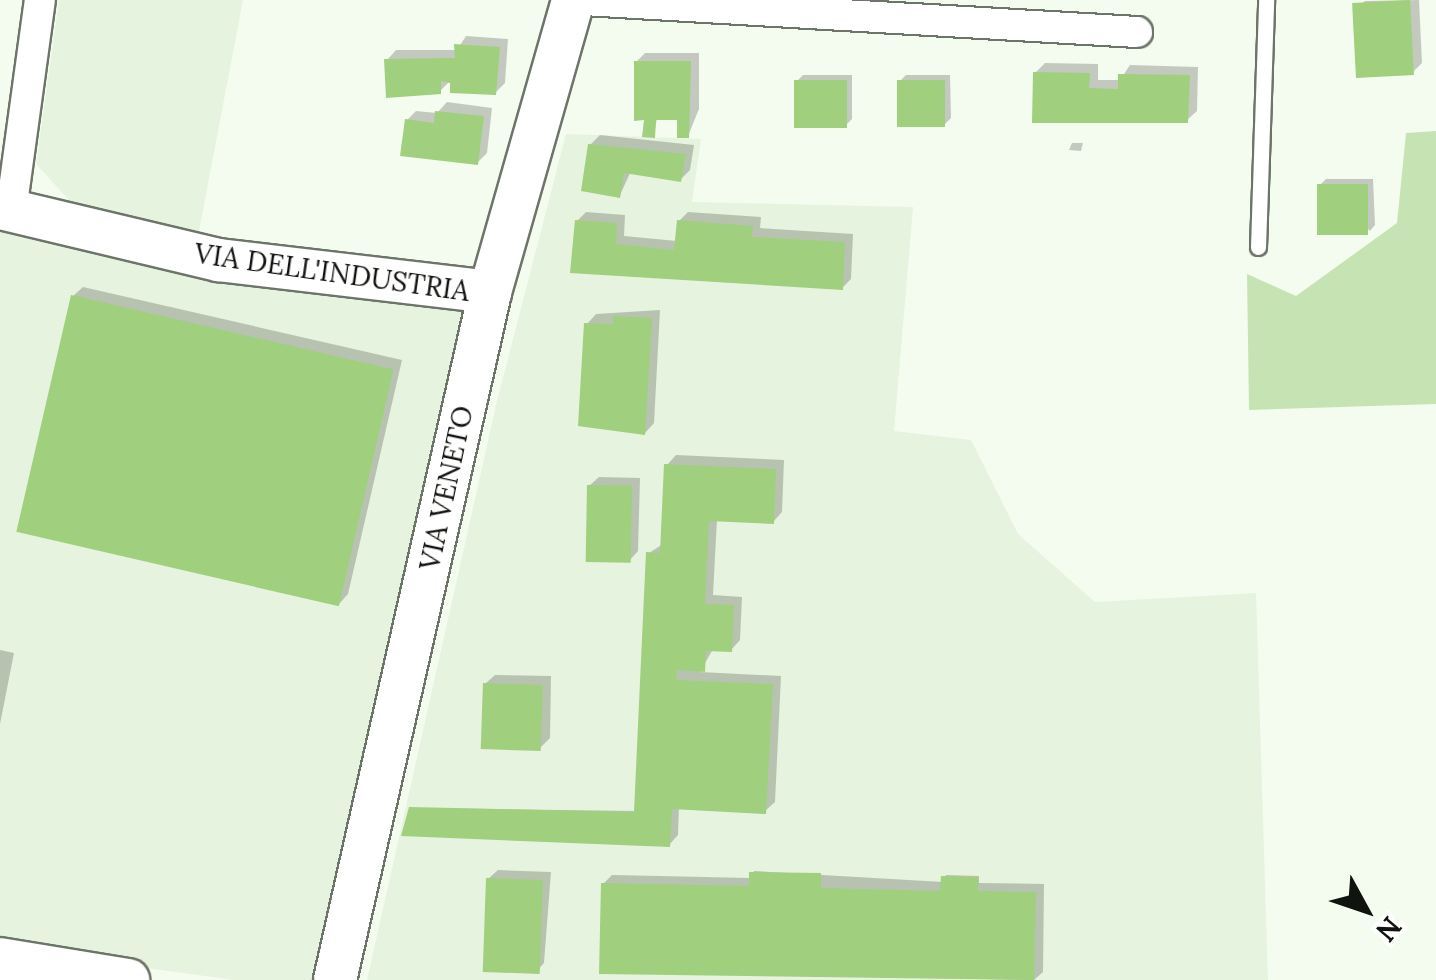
<!DOCTYPE html>
<html>
<head>
<meta charset="utf-8">
<style>
	body { margin:0 }
	#map { position:relative; width:1436px; height:980px; overflow:hidden; background:#f4fcef; font-family:Lora,serif }
	div>[style] { position:absolute }
	.built>* { inset:0; background:#e6f3de }
	.green>* { inset:0; background:#c6e4b3 }
	.shadow>* { inset:0; background:#0003 }
	.building>* { inset:0; background:#a0cf7e; transform-origin:0 0 }
	.roads { filter:drop-shadow(2px 0 #6d7469) drop-shadow(-2px 0 #6d7469) drop-shadow(0 2px #6d7469) drop-shadow(0 -2px #6d7469) }
	.lane>* { height:15px; margin:-7.5px; padding:0 7.5px; transform-origin:7.5px; border-radius:7.5px; background:#fff }
	.street>* { height:30px; margin:-15px; padding:0 15px; transform-origin:15px; border-radius:15px; background:#fff }
	.secondary>* { height:42px; margin:-21px; padding:0 21px; transform-origin:21px; border-radius:21px; background:#fff }
	span { translate:-50% -50%; white-space:nowrap; text-align:center; line-height:1.15; -webkit-text-stroke:10px #fff; paint-order:stroke }
	.street-label { font-size:28px; color:#10130e }
	.north { position:absolute; left:1316px; top:860px; width:100px; height:100px; -webkit-text-stroke:8px #fff; paint-order:stroke; rotate:130deg; font-size:28px; font-weight:700; line-height:40px; text-align:center; color:#10130e }
	.north::after { content:''; display:block; margin:auto; width:35px; height:45px; background:#10130e; clip-path:polygon(50% 0,100% 100%,50% 72%,0 100%) }
</style>
</head>
<body>
<div id="map">
	<div class="built">
		<div style="clip-path:polygon(59px 0,243px 0,199px 231px,88px 221px,36px 164px)"></div>
		<div style="clip-path:polygon(566px 134px,701px 139px,692px 202px,913px 207px,894px 431px,971px 440px,1018px 534px,1095px 602px,1256px 593px,1268px 980px,367px 980px,497px 401px)"></div>
		<div style="clip-path:polygon(0 230px,45px 242px,383px 274px,498px 293px,343px 980px,234px 980px,0 948px)"></div>
	</div>
	<div class="green">
		<div style="clip-path:polygon(1436px 131px,1436px 404px,1249px 410px,1247px 274px,1296px 296px,1397px 223px,1406px 133px)"></div>
	</div>
	<div class="shadow">
		<div style="clip-path:polygon(1419px 0,1422px 63px,1413px 72px,1355px 10px,1365px 1px)"></div>
		<div style="clip-path:polygon(466px 36px,508px 39px,505px 83px,495px 93px,453px 78px,440px 91px,387px 60px,396px 50px,457px 50px)"></div>
		<div style="clip-path:polygon(645px 53px,699px 53px,699px 109px,688px 136px,683px 118px,657px 118px,654px 135px,636px 62px)"></div>
		<div style="clip-path:polygon(1045px 63px,1098px 64px,1098px 80px,1120px 80px,1130px 65px,1198px 67px,1197px 111px,1187px 120px,1035px 73px)"></div>
		<div style="clip-path:polygon(803px 75px,852px 75px,852px 119px,846px 125px,797px 81px)"></div>
		<div style="clip-path:polygon(906px 75px,950px 75px,951px 118px,945px 124px,900px 81px)"></div>
		<div style="clip-path:polygon(447px 102px,492px 108px,487px 153px,477px 163px,407px 120px,416px 111px,437px 113px)"></div>
		<div style="clip-path:polygon(600px 135px,694px 145px,690px 170px,681px 179px,631px 171px,620px 195px,590px 145px)"></div>
		<div style="clip-path:polygon(1083px 143px,1081px 151px,1069px 150px,1072px 143px)"></div>
		<div style="clip-path:polygon(1326px 179px,1373px 179px,1375px 225px,1370px 231px,1320px 185px)"></div>
		<div style="clip-path:polygon(586px 212px,625px 215px,624px 236px,677px 241px,679px 221px,688px 212px,761px 217px,760px 228px,853px 234px,851px 279px,842px 288px,573px 270px,577px 221px)"></div>
		<div style="clip-path:polygon(83px 287px,402px 360px,348px 594px,339px 604px,73px 296px)"></div>
		<div style="clip-path:polygon(660px 310px,654px 423px,645px 433px,587px 324px,596px 314px)"></div>
		<div style="clip-path:polygon(676px 455px,784px 460px,782px 512px,773px 522px,717px 519px,713px 595px,742px 597px,740px 640px,731px 650px,713px 649px,700px 672px,781px 676px,775px 802px,765px 811px,679px 807px,678px 835px,669px 845px,411px 808px,637px 811px,649px 553px,663px 544px,667px 465px)"></div>
		<div style="clip-path:polygon(599px 477px,640px 478px,638px 551px,629px 561px,589px 486px)"></div>
		<div style="clip-path:polygon(0 650px,14px 653px,0 724px)"></div>
		<div style="clip-path:polygon(495px 675px,551px 676px,550px 738px,541px 747px,485px 684px)"></div>
		<div style="clip-path:polygon(498px 870px,551px 872px,544px 963px,535px 973px,488px 879px)"></div>
		<div style="clip-path:polygon(754px 871px,943px 882px,946px 875px,979px 876px,979px 883px,1044px 884px,1043px 972px,1034px 980px,601px 972px,603px 884px,612px 875px,751px 878px)"></div>
	</div>
	<div class="building">
		<div style="left:1410px;top:0;width:75px;height:58px;rotate:87deg"></div>
		<div style="clip-path:polygon(454px 44px,500px 47px,496px 95px,450px 93px,450px 83px,441px 81px,441px 94px,386px 98px,384px 59px,455px 58px)"></div>
		<div style="clip-path:polygon(634px 61px,691px 61px,689px 138px,677px 138px,677px 120px,656px 120px,655px 138px,642px 137px,644px 120px,634px 121px)"></div>
		<div style="clip-path:polygon(1033px 72px,1090px 73px,1089px 88px,1118px 89px,1118px 74px,1190px 75px,1188px 123px,1032px 123px)"></div>
		<div style="left:794px;top:80px;width:53px;height:48px"></div>
		<div style="left:897px;top:80px;width:48px;height:47px"></div>
		<div style="clip-path:polygon(435px 111px,484px 116px,478px 165px,400px 156px,405px 119px,434px 123px)"></div>
		<div style="clip-path:polygon(588px 144px,686px 154px,681px 182px,624px 173px,620px 198px,581px 191px)"></div>
		<div style="left:1317px;top:184px;width:51px;height:51px"></div>
		<div style="clip-path:polygon(575px 220px,617px 223px,616px 244px,674px 250px,677px 220px,753px 226px,752px 237px,845px 242px,843px 290px,570px 273px)"></div>
		<div style="left:71px;top:295px;width:331px;height:243px;rotate:13deg"></div>
		<div style="clip-path:polygon(613px 316px,652px 318px,645px 435px,578px 426px,584px 323px,613px 324px)"></div>
		<div style="clip-path:polygon(664px 464px,776px 469px,774px 524px,709px 521px,705px 604px,734px 605px,732px 652px,706px 651px,705px 672px,677px 670px,676px 680px,773px 684px,766px 814px,672px 809px,670px 847px,401px 836px,409px 807px,634px 812px,646px 552px,660px 553px)"></div>
		<div style="left:587px;top:485px;width:45px;height:77px;rotate:1deg"></div>
		<div style="left:483px;top:683px;width:60px;height:66px;rotate:2deg"></div>
		<div style="clip-path:polygon(749px 872px,821px 873px,821px 888px,940px 891px,941px 876px,978px 877px,978px 891px,1036px 892px,1034px 980px,599px 974px,601px 883px,749px 886px)"></div>
		<div style="left:486px;top:878px;width:57px;height:94px;rotate:2deg"></div>
	</div>
	<div class="roads">
		<div class="lane">
			<div style="left:1258px;top:247px;width:247px;rotate:-88.1deg"></div>
		</div>
		<div class="street">
			<div style="left:584px;top:0;width:554px;rotate:3.31deg"></div>
			<div style="left:11px;top:211px;width:213px;rotate:-82.2deg"></div>
		</div>
		<div class="secondary">
			<div style="left:0;top:208px;width:225px;rotate:13.4deg"></div>
			<div style="left:219px;top:260px;width:273px;rotate:6.7deg"></div>
			<div style="left:0;top:959px;width:130px;rotate:9.3deg"></div>
			<div style="left:335px;top:980px;width:705px;rotate:-77.3deg"></div>
			<div style="left:490px;top:292px;width:304px;rotate:-74.1deg"></div>
		</div>
	</div>
	<div class="street-label">
		<span style="left:332px;top:272px;rotate:8deg">VIA DELL'INDUSTRIA</span>
		<span style="left:446px;top:488px;rotate:-78deg">VIA VENETO</span>
	</div>
	<div class="north">N</div>
</div>
</body>
</html>
